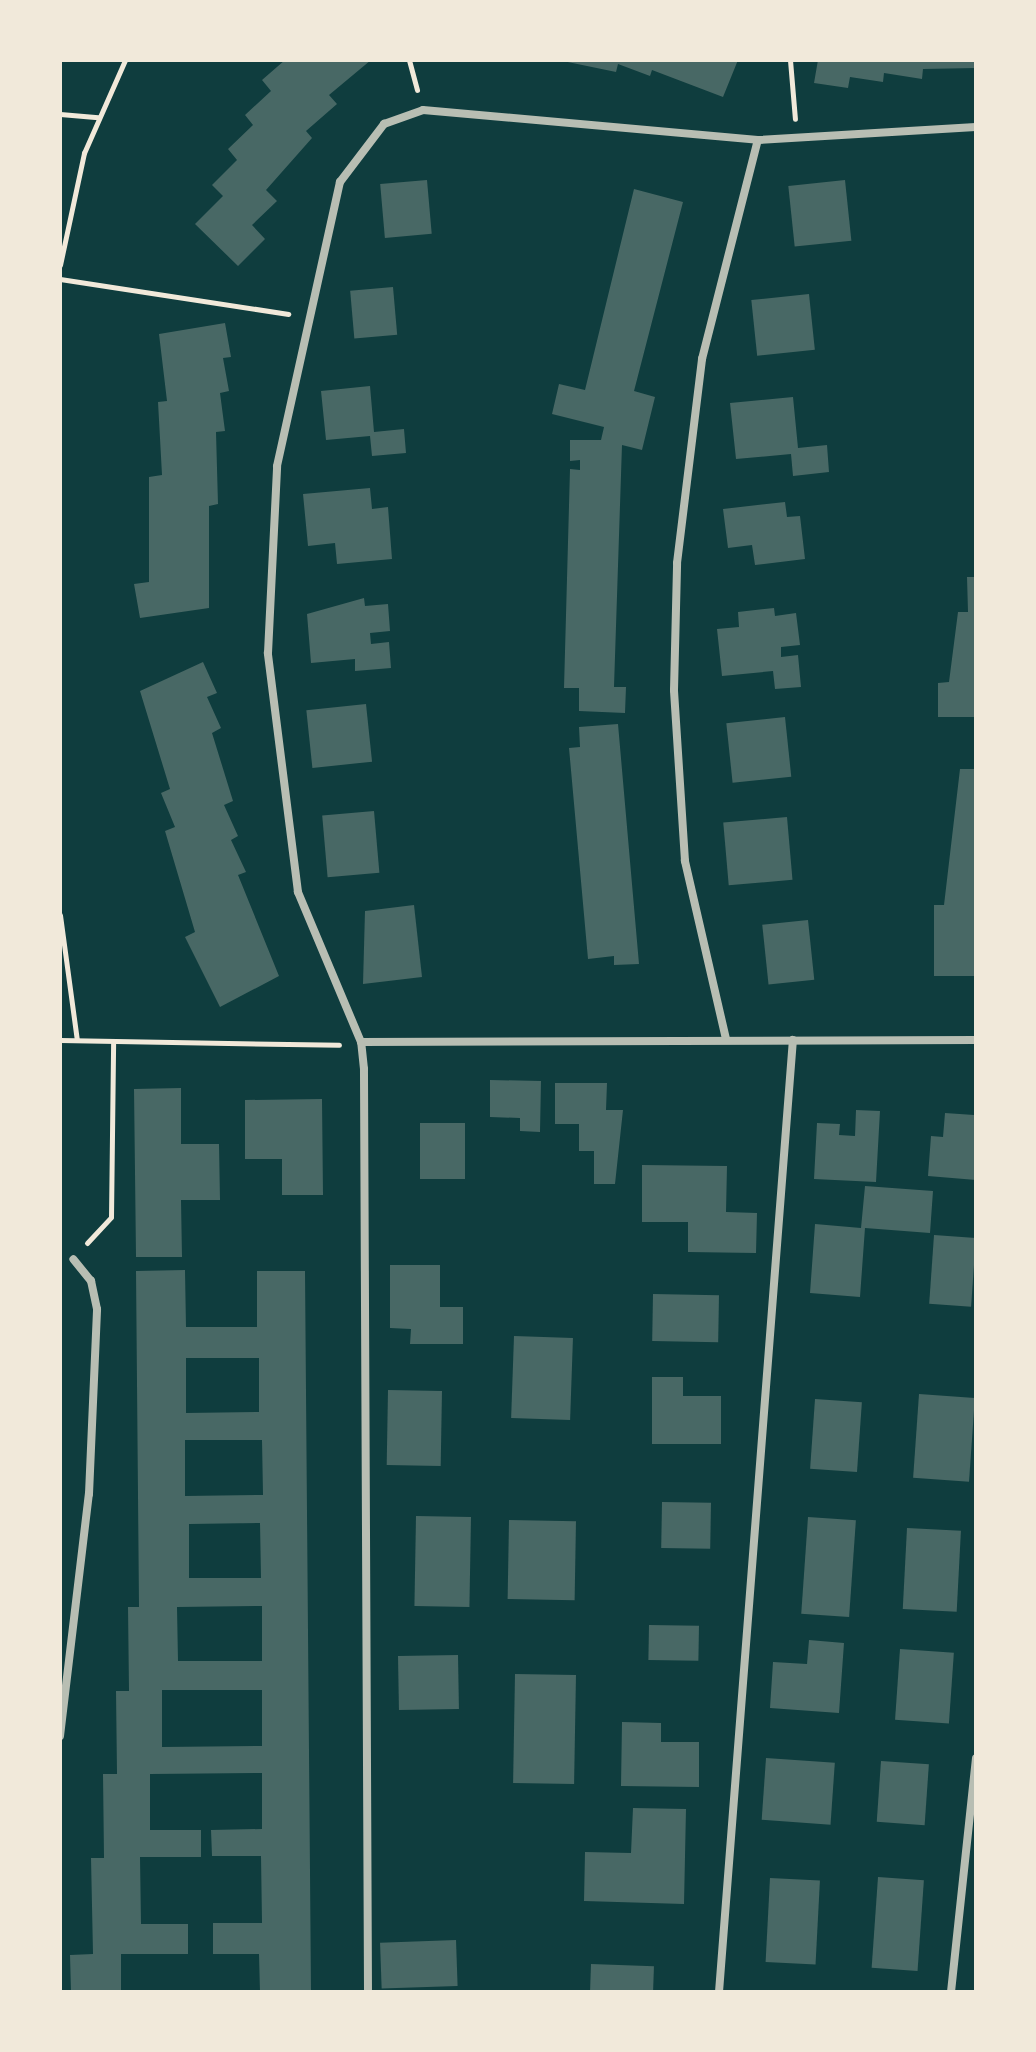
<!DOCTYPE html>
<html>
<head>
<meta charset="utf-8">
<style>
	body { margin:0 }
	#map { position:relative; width:1036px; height:2052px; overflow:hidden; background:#0f3d3e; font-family:"IBM Plex Sans",sans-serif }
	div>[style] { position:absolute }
	.building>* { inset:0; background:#486865; transform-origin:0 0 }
	.path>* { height:5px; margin:-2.5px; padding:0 2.5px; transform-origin:2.5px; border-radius:2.5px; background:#f1e9da }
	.minor>* { height:8px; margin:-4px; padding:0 4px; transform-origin:4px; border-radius:4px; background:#b8beb3 }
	span { translate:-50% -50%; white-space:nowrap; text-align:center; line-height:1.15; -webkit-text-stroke:7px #f1e9da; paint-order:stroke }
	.frame { position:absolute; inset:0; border:62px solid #f1e9da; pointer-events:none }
</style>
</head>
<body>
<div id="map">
	<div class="building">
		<div style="clip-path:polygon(285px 60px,371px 60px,329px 95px,337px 104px,306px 131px,312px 138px,266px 190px,277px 201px,252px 225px,265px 239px,238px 266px,195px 224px,223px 196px,212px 185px,237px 160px,228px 149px,253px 125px,245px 115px,271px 91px,262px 80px)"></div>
		<div style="clip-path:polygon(558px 60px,738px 60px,723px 97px,652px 70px,650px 76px,618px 64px,616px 72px)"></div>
		<div style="clip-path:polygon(818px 60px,976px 60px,976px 68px,923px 69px,922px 79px,884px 73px,883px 82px,850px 77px,848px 88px,814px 83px)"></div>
		<div style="left:427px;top:180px;width:54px;height:47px;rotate:85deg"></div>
		<div style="left:845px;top:180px;width:61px;height:57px;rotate:84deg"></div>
		<div style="clip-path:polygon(634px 189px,683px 202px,634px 391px,655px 397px,642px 450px,622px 445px,614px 687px,626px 687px,625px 713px,579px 711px,579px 688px,564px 688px,570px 469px,580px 470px,580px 460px,570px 461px,570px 440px,601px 440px,604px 427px,552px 414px,559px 384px,585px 390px)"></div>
		<div style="left:393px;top:287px;width:48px;height:43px;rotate:85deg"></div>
		<div style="left:809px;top:294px;width:56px;height:58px;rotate:84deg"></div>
		<div style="clip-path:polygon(225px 323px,231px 357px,223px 358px,229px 391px,220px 393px,225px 431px,216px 432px,218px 504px,209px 506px,209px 608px,140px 618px,134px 584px,149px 582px,149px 477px,162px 475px,158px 402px,167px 401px,159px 334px)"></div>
		<div style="clip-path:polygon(370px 386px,374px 432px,404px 429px,406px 453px,372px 456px,370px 436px,326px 440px,321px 391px)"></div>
		<div style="clip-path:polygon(793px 397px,798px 448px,827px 445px,829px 472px,793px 476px,791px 454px,736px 459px,730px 403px)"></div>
		<div style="clip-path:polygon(370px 488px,372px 509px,388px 507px,392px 559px,337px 564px,335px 543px,308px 546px,303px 494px)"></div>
		<div style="clip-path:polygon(785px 502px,787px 517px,800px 516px,805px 559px,755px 565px,752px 545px,728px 548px,723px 509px)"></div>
		<div style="clip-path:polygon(967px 577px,976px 577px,976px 717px,938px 717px,938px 683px,949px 682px,958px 612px,968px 612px)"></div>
		<div style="clip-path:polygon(364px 598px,365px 606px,388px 604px,390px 631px,370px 633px,371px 644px,389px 642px,391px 668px,355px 671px,355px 659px,311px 663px,307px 614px)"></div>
		<div style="clip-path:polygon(774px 608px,775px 616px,796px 613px,800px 645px,781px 647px,781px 657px,798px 655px,801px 687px,775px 689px,773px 671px,722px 676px,717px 629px,739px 627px,738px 612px)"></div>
		<div style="clip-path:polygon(203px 662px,217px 693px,207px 697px,221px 728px,212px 733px,233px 801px,224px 805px,238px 836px,231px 840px,246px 872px,238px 875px,279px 976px,220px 1007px,185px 937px,195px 932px,165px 831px,175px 827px,161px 793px,170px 789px,140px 691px)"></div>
		<div style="left:366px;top:704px;width:58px;height:60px;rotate:84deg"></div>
		<div style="left:785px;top:717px;width:60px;height:59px;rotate:84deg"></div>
		<div style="clip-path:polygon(618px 724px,639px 964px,614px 965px,614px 956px,588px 959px,569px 748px,580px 747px,579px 727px)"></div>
		<div style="clip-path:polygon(960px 769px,976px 769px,976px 976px,934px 976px,934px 905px,944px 905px)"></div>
		<div style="left:374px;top:811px;width:62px;height:52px;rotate:85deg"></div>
		<div style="left:787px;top:817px;width:63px;height:64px;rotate:85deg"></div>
		<div style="clip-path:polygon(414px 905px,422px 977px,363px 984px,365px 911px)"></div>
		<div style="left:808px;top:920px;width:60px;height:46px;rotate:84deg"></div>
		<div style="clip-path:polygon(490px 1080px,541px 1081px,540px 1132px,520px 1131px,520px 1118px,490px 1117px)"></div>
		<div style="clip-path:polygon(555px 1083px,607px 1083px,606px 1110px,623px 1110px,615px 1184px,594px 1184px,594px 1151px,579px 1151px,579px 1124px,555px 1124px)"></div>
		<div style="clip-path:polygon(181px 1088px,181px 1144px,219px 1144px,220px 1200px,181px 1200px,182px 1257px,136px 1257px,134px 1089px)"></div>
		<div style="clip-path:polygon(322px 1099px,323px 1195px,282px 1195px,282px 1159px,245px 1159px,245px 1100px)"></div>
		<div style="clip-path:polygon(856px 1110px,880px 1111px,876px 1182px,814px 1179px,817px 1123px,840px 1124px,839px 1135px,855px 1136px)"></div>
		<div style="clip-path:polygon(945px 1113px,974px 1115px,976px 1180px,928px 1176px,931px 1136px,943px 1137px)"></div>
		<div style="left:420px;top:1123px;width:45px;height:56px"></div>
		<div style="clip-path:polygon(642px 1165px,727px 1166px,726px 1212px,757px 1213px,756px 1253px,688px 1252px,688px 1222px,642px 1222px)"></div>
		<div style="clip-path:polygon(865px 1186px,933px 1191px,930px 1233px,865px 1228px,860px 1297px,810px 1293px,815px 1224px,861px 1228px)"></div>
		<div style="left:934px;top:1235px;width:42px;height:69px;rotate:4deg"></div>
		<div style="clip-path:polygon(390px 1265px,440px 1265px,440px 1307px,463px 1307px,463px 1344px,410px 1344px,411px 1329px,390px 1328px)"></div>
		<div style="clip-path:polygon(evenodd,185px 1270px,186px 1327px,257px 1327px,257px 1271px,305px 1271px,311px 1992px,260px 1992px,259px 1954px,213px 1954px,213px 1923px,262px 1923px,261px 1856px,212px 1856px,211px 1830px,262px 1829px,262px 1773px,150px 1774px,150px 1830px,201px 1830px,201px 1857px,140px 1857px,141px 1924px,188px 1924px,188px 1954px,121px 1954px,121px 1992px,71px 1992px,70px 1955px,93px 1954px,91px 1858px,104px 1858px,103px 1774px,117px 1774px,116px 1691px,129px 1691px,128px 1607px,139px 1607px,136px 1271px,185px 1270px,186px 1358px,259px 1358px,259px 1412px,186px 1413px,186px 1358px,185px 1270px,185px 1440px,262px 1440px,263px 1495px,185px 1496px,185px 1440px,185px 1270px,260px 1523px,261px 1578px,189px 1578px,189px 1524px,260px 1523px,185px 1270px,262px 1606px,262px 1661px,178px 1661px,177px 1607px,262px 1606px,185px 1270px,162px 1690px,262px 1690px,262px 1746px,162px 1747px,162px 1690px)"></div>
		<div style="left:653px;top:1294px;width:66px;height:47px;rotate:1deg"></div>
		<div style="left:514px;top:1336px;width:59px;height:82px;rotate:2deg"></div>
		<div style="clip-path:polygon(652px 1377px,683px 1377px,683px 1396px,721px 1396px,721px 1444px,652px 1444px)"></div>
		<div style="left:388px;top:1390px;width:54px;height:75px;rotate:1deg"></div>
		<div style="left:919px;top:1394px;width:56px;height:84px;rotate:4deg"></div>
		<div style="left:815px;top:1399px;width:47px;height:70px;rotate:4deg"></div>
		<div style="left:662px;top:1502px;width:49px;height:46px;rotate:1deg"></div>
		<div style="left:416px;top:1516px;width:55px;height:90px;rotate:1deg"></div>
		<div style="left:808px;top:1517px;width:48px;height:97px;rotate:4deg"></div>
		<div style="left:509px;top:1520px;width:67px;height:79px;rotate:1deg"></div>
		<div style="left:907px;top:1528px;width:54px;height:81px;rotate:3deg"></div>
		<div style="left:649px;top:1625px;width:50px;height:35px;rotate:1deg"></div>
		<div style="clip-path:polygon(809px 1640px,844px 1643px,839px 1713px,770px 1708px,773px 1662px,807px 1664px)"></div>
		<div style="left:900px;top:1649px;width:54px;height:71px;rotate:4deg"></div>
		<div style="left:458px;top:1655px;width:54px;height:60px;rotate:89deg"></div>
		<div style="left:515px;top:1674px;width:61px;height:109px;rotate:1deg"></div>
		<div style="clip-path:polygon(622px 1722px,661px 1723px,661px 1742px,699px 1742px,699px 1787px,621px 1786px)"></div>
		<div style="left:766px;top:1758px;width:69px;height:62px;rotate:4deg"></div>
		<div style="left:881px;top:1761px;width:48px;height:61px;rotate:4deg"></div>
		<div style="clip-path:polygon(633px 1808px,686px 1809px,684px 1904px,584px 1901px,585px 1852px,631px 1853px)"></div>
		<div style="left:878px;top:1877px;width:46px;height:91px;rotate:4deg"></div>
		<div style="left:770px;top:1878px;width:50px;height:84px;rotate:3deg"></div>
		<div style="left:456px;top:1940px;width:46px;height:76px;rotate:88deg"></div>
		<div style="left:591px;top:1964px;width:63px;height:28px;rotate:2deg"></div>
	</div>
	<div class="path">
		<div style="left:409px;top:60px;width:31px;rotate:75deg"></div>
		<div style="left:790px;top:60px;width:59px;rotate:85.2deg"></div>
		<div style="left:60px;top:114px;width:38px;rotate:5deg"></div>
		<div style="left:60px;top:265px;width:115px;rotate:-77.9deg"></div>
		<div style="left:84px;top:153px;width:102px;rotate:-66.2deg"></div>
		<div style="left:60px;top:279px;width:231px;rotate:8.7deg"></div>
		<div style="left:60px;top:915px;width:126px;rotate:82.3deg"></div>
		<div style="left:60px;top:1040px;width:279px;rotate:1deg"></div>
		<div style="left:87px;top:1243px;width:35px;rotate:-47deg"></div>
		<div style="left:111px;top:1217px;width:176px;rotate:-89.3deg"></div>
	</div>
	<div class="minor">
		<div style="left:726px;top:1039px;width:183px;rotate:-103deg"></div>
		<div style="left:685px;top:861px;width:171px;rotate:-93.7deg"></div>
		<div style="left:674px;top:690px;width:127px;rotate:-88.6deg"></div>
		<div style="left:677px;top:563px;width:206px;rotate:-83deg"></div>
		<div style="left:702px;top:359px;width:226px;rotate:-75.7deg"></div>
		<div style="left:361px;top:1042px;width:615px;rotate:-0.19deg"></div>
		<div style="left:60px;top:1736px;width:244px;rotate:-83.2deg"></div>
		<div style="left:89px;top:1494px;width:185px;rotate:-87.5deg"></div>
		<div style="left:97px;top:1309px;width:29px;rotate:-102deg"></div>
		<div style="left:91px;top:1281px;width:28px;rotate:-129deg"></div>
		<div style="left:368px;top:1992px;width:923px;rotate:-90.25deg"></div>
		<div style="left:364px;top:1069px;width:27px;rotate:-96deg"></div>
		<div style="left:361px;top:1042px;width:163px;rotate:-112.8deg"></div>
		<div style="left:298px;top:892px;width:241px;rotate:-97.2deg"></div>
		<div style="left:268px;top:653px;width:187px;rotate:-87.2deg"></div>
		<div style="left:277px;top:466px;width:291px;rotate:-77.5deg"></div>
		<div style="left:340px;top:182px;width:73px;rotate:-52.8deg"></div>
		<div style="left:384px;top:124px;width:41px;rotate:-19.7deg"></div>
		<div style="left:423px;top:110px;width:336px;rotate:5.1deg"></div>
		<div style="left:758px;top:140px;width:218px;rotate:-3.4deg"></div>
		<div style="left:719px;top:1992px;width:955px;rotate:-85.56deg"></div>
		<div style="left:951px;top:1992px;width:235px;rotate:-83.9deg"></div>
	</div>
	<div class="frame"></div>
</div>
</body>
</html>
